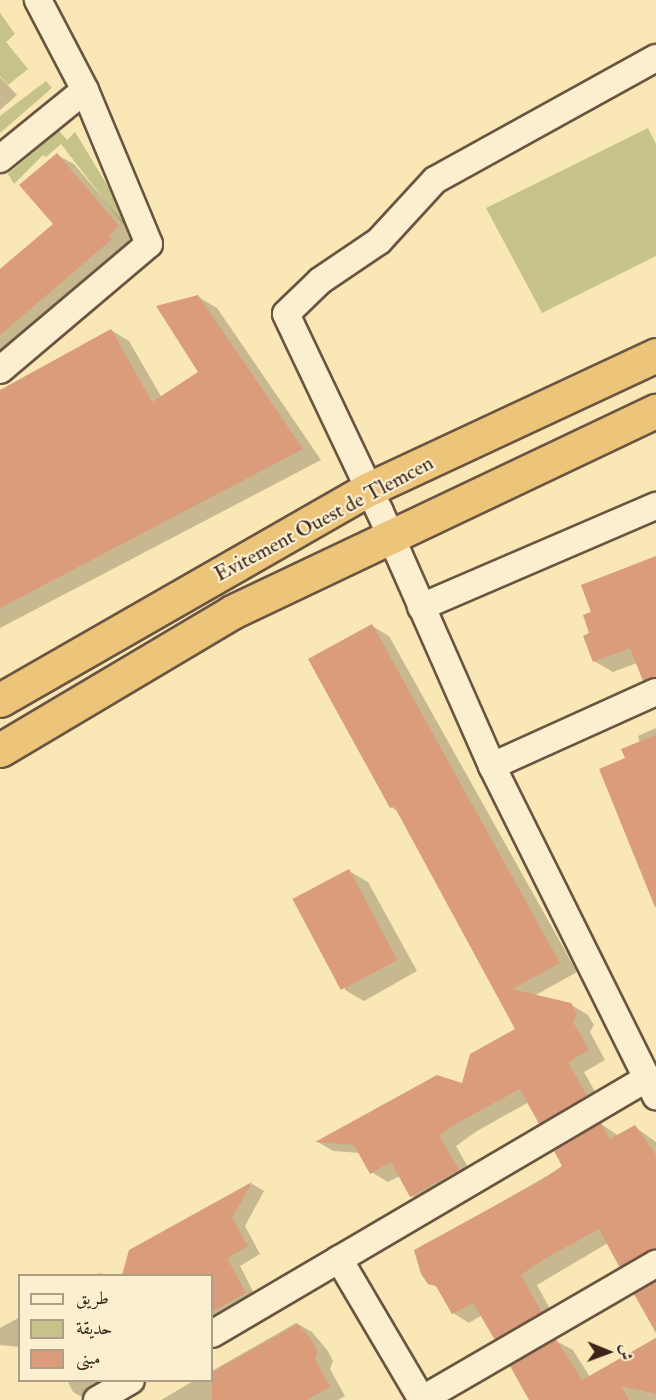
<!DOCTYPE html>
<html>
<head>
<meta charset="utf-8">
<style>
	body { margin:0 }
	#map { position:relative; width:656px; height:1400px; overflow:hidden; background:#f9e7b5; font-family:"IM FELL Double Pica",Amiri,serif }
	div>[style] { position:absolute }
	.green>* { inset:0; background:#c6c388 }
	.shadow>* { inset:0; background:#0003 }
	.building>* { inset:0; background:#db9c7c; transform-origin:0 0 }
	.roads { filter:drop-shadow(2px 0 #6b5542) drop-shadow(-2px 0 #6b5542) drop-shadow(0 2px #6b5542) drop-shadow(0 -2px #6b5542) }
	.street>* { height:26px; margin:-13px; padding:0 13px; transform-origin:13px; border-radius:13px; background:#fbefcf }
	.highway>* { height:33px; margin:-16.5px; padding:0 16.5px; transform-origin:16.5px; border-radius:16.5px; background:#ecc47a }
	span { translate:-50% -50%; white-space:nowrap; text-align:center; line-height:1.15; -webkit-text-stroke:4.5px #fbefcf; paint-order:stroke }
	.street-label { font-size:21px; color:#3c241b }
	.legend { position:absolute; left:18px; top:1274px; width:195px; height:108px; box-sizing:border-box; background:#fbefcf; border:2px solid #af9e87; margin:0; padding:8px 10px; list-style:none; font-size:18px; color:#3c241b }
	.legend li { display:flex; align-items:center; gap:12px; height:30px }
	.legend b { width:30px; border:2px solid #af9e87 }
	.north { position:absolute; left:578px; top:1322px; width:60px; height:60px; -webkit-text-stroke:4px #fbefcf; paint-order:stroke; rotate:91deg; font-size:16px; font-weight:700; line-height:24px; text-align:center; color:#3c241b }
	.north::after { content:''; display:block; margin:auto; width:21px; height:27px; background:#3c241b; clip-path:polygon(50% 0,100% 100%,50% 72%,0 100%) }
</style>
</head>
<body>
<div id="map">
	<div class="green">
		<div style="clip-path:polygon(0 13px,15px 34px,6px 42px,28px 69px,8px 85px,0 76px)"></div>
		<div style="clip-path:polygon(46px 81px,52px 88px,0 133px,0 116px)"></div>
		<div style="clip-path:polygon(648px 128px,656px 144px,656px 256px,542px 313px,486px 208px)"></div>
		<div style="clip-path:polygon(59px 131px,67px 140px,75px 132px,129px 221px,123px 224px,61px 144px,46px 157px,43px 155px,14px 184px,8px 174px)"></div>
	</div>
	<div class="shadow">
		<div style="clip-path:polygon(0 77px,17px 95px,0 110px)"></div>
		<div style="clip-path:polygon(57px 155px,74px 164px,135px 236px,125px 245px,128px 249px,0 360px,0 272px,55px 224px)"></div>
		<div style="clip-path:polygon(198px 297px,217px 308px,321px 460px,0 628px,0 391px,111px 330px,129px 341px,162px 398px,200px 372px)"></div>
		<div style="clip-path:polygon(656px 557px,656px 678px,637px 663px,613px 672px,594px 661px,593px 612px)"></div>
		<div style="clip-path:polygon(372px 626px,389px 636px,577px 972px,534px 996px,570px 1004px,588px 1015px,594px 1025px,590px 1032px,605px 1060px,584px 1072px,603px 1106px,558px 1133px,540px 1123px,529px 1102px,477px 1131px,456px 1146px,475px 1180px,429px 1206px,411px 1196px,400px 1176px,388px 1182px,371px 1172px,361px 1153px,333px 1151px,318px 1142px,463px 1085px,517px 1030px,399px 812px,391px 807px)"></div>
		<div style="clip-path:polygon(656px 728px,656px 903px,627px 759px,640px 743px,638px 736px)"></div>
		<div style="clip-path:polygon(349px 871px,368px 882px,417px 971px,364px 1001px,345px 990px)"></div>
		<div style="clip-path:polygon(601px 1124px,619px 1136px,635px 1127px,656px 1142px,656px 1266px,637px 1276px,621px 1267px,608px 1243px,537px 1285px,557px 1322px,513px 1348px,497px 1338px,482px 1315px,469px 1323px,453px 1313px,439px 1288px,429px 1283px,416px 1251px,564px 1166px)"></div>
		<div style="clip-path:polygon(252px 1184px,264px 1191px,245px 1226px,260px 1254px,240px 1266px,258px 1301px,212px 1326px,212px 1276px,123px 1276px,130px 1251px)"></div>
		<div style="clip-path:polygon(99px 1273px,111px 1276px,93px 1276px)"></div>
		<div style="clip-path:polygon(20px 1317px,20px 1347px,0 1345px,0 1328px)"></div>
		<div style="clip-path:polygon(296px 1323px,312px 1332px,328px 1351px,333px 1361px,330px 1369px,345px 1396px,338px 1400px,161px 1400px,195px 1380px,212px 1380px,212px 1371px)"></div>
		<div style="clip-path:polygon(656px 1338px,656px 1400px,531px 1400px,556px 1341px,573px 1350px,590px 1377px)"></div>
		<div style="clip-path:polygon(67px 1380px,121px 1380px,87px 1400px,73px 1392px)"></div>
	</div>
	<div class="building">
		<div style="clip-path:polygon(57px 153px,119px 226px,109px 235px,112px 239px,0 335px,0 269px,53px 224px,19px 185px)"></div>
		<div style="clip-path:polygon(198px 295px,303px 449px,0 608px,0 390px,111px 329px,152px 402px,198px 372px,156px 306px)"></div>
		<div style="clip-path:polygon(656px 556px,656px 677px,643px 681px,630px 648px,593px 662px,583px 636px,589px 633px,583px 615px,591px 612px,581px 585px)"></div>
		<div style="clip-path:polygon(372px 624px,560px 963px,512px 989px,571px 1003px,577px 1014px,573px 1022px,589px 1050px,568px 1062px,587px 1096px,539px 1124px,520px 1089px,459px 1122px,439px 1135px,459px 1170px,410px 1197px,391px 1162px,370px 1174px,354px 1145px,315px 1142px,437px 1075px,462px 1083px,470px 1054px,515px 1029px,394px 806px,390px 808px,308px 659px)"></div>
		<div style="clip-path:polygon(656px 735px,656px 907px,655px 907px,599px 769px,625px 758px,621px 749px)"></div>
		<div style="left:349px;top:869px;width:103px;height:64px;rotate:62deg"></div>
		<div style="clip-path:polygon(601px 1123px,610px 1139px,635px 1125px,656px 1155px,656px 1249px,620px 1268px,599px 1229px,541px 1261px,521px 1275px,542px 1313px,495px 1340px,473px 1303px,452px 1314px,436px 1286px,428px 1284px,421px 1274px,414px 1250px,542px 1180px,562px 1166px,554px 1151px)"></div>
		<div style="clip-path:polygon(252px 1182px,232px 1218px,248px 1246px,227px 1258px,246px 1293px,212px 1312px,212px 1275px,122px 1275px,129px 1250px)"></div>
		<div style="clip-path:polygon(656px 1281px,656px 1333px,634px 1294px)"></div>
		<div style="clip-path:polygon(298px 1324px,312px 1340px,317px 1351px,315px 1359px,330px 1387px,306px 1400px,212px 1400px,212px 1372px)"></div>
		<div style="clip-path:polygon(656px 1338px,656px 1394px,621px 1386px,629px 1400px,529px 1400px,510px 1366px,556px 1339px,582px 1380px)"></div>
	</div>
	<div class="roads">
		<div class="street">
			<div style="left:656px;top:58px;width:252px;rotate:151.1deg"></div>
			<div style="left:435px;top:180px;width:83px;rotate:132.6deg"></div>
			<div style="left:379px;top:241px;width:71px;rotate:145.9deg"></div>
			<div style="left:320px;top:281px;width:47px;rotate:135.9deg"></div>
			<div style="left:286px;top:314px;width:219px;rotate:64.6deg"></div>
			<div style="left:380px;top:512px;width:278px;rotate:66.2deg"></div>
			<div style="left:492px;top:766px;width:369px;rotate:63.6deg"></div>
			<div style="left:0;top:159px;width:109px;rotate:-39.1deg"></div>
			<div style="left:0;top:370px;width:195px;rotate:-40.2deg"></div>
			<div style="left:149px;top:244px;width:167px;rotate:-112.6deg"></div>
			<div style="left:85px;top:90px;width:102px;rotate:-117.6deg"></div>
			<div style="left:421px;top:607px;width:256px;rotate:-23.3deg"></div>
			<div style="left:492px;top:766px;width:180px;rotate:-24.3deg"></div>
			<div style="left:339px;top:1259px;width:164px;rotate:59.5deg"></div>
			<div style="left:212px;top:1334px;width:503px;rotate:-30.44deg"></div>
			<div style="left:97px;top:1400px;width:39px;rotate:-30deg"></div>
			<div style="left:421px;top:1400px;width:272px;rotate:-30.1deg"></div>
		</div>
		<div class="highway">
			<div style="left:0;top:700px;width:425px;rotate:-29.8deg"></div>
			<div style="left:369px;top:489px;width:317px;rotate:-25deg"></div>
			<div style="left:0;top:750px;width:270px;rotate:-30.7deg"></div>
			<div style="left:232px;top:612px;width:469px;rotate:-25.4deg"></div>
		</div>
	</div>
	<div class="street-label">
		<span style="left:324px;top:519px;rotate:-28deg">Evitement Ouest de Tlemcen</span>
	</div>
	<ul class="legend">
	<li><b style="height:8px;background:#fbefcf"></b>طريق</li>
	<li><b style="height:16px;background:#c6c388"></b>حديقة</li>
	<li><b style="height:16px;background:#db9c7c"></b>مبنى</li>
	</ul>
	<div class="north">ش</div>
</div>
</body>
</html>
